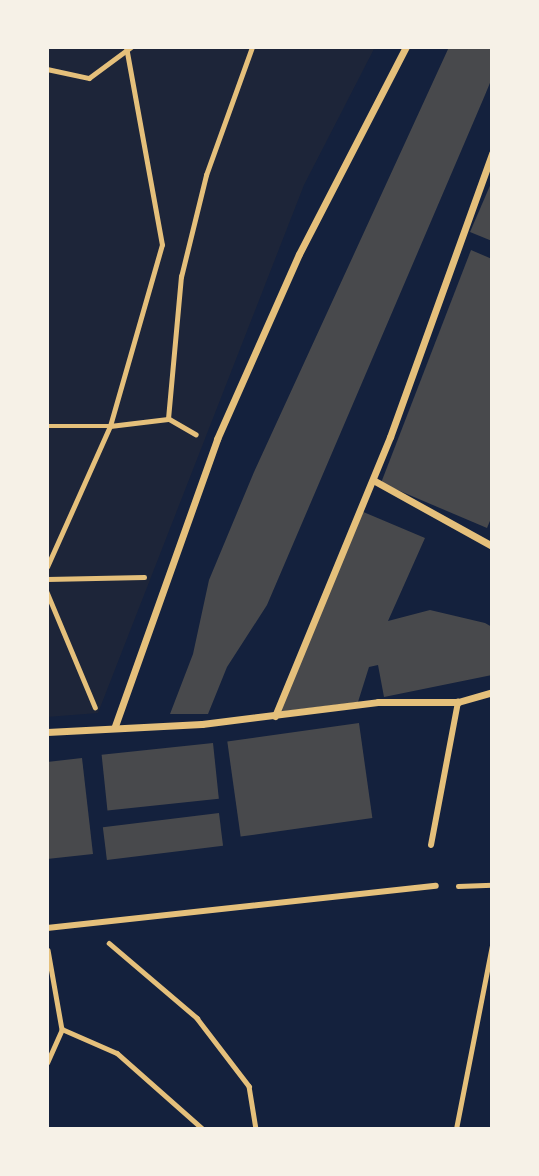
<!DOCTYPE html>
<html>
<head>
<meta charset="utf-8">
<style>
	body { margin:0 }
	#map { position:relative; width:539px; height:1176px; overflow:hidden; background:#14213d; font-family:Figtree,sans-serif }
	div>[style] { position:absolute }
	.green>* { inset:0; background:#1d2539 }
	.building>* { inset:0; background:#48494c; transform-origin:0 0 }
	.path>* { height:4.5px; margin:-2.25px; padding:0 2.25px; transform-origin:2.25px; border-radius:2.25px; background:#e5c07b }
	.pedestrian>* { height:6px; margin:-3px; padding:0 3px; transform-origin:3px; border-radius:3px; background:#e5c07b }
	.minor>* { height:7px; margin:-3.5px; padding:0 3.5px; transform-origin:3.5px; border-radius:3.5px; background:#e5c07b }
	span { translate:-50% -50%; white-space:nowrap; text-align:center; line-height:1.15; -webkit-text-stroke:5px #f6f1e7; paint-order:stroke }
	.frame { position:absolute; inset:0; border:49px solid #f6f1e7; pointer-events:none }
</style>
</head>
<body>
<div id="map">
	<div class="green">
		<div style="clip-path:polygon(47px 47px,375px 47px,304px 185px,98px 713px,47px 717px)"></div>
	</div>
	<div class="building">
		<div style="clip-path:polygon(449px 47px,492px 47px,492px 78px,485px 95px,267px 605px,227px 667px,208px 714px,170px 714px,193px 654px,209px 580px,254px 472px)"></div>
		<div style="clip-path:polygon(492px 181px,492px 241px,470px 232px)"></div>
		<div style="clip-path:polygon(471px 250px,492px 259px,492px 516px,487px 528px,381px 483px)"></div>
		<div style="clip-path:polygon(361px 511px,425px 538px,388px 621px,430px 610px,485px 623px,492px 627px,492px 675px,384px 697px,378px 665px,369px 667px,358px 702px,277px 712px)"></div>
		<div style="left:359px;top:723px;width:96px;height:133px;rotate:82deg"></div>
		<div style="left:213px;top:743px;width:56px;height:112px;rotate:84deg"></div>
		<div style="clip-path:polygon(82px 758px,93px 854px,47px 859px,47px 762px)"></div>
		<div style="left:219px;top:813px;width:33px;height:117px;rotate:83deg"></div>
	</div>
	<div class="path">
		<div style="left:47px;top:69px;width:43px;rotate:12.1deg"></div>
		<div style="left:89px;top:78px;width:52px;rotate:-36.4deg"></div>
		<div style="left:47px;top:426px;width:63px"></div>
		<div style="left:110px;top:426px;width:58px;rotate:-6.9deg"></div>
		<div style="left:196px;top:435px;width:32px;rotate:-150deg"></div>
		<div style="left:168px;top:419px;width:143px;rotate:-84.8deg"></div>
		<div style="left:181px;top:277px;width:105px;rotate:-76.2deg"></div>
		<div style="left:206px;top:175px;width:136px;rotate:-70.2deg"></div>
		<div style="left:47px;top:567px;width:154px;rotate:-65.9deg"></div>
		<div style="left:110px;top:426px;width:188px;rotate:-74deg"></div>
		<div style="left:162px;top:245px;width:201px;rotate:-100.3deg"></div>
		<div style="left:47px;top:579px;width:97px;rotate:-1.2deg"></div>
		<div style="left:47px;top:592px;width:125px;rotate:67.3deg"></div>
		<div style="left:458px;top:886px;width:34px;rotate:-2deg"></div>
		<div style="left:109px;top:943px;width:116px;rotate:40.4deg"></div>
		<div style="left:197px;top:1018px;width:86px;rotate:52.6deg"></div>
		<div style="left:249px;top:1086px;width:44px;rotate:80.8deg"></div>
		<div style="left:48px;top:950px;width:80px;rotate:80deg"></div>
		<div style="left:62px;top:1029px;width:60px;rotate:23.6deg"></div>
		<div style="left:117px;top:1053px;width:115px;rotate:41.5deg"></div>
		<div style="left:47px;top:1063px;width:37px;rotate:-66deg"></div>
		<div style="left:456px;top:1129px;width:187px;rotate:-78.9deg"></div>
	</div>
	<div class="pedestrian">
		<div style="left:431px;top:845px;width:146px;rotate:-79.3deg"></div>
		<div style="left:47px;top:928px;width:391px;rotate:-6.2deg"></div>
	</div>
	<div class="minor">
		<div style="left:373px;top:480px;width:136px;rotate:29deg"></div>
		<div style="left:275px;top:716px;width:302px;rotate:-67.6deg"></div>
		<div style="left:390px;top:437px;width:302px;rotate:-70.2deg"></div>
		<div style="left:115px;top:726px;width:305px;rotate:-70.4deg"></div>
		<div style="left:217px;top:439px;width:202px;rotate:-66.1deg"></div>
		<div style="left:299px;top:254px;width:233px;rotate:-62.7deg"></div>
		<div style="left:47px;top:732px;width:155px;rotate:-3deg"></div>
		<div style="left:202px;top:724px;width:177px;rotate:-7.1deg"></div>
		<div style="left:378px;top:702px;width:80px"></div>
		<div style="left:458px;top:702px;width:35px;rotate:-16deg"></div>
	</div>
	<div class="frame"></div>
</div>
</body>
</html>
